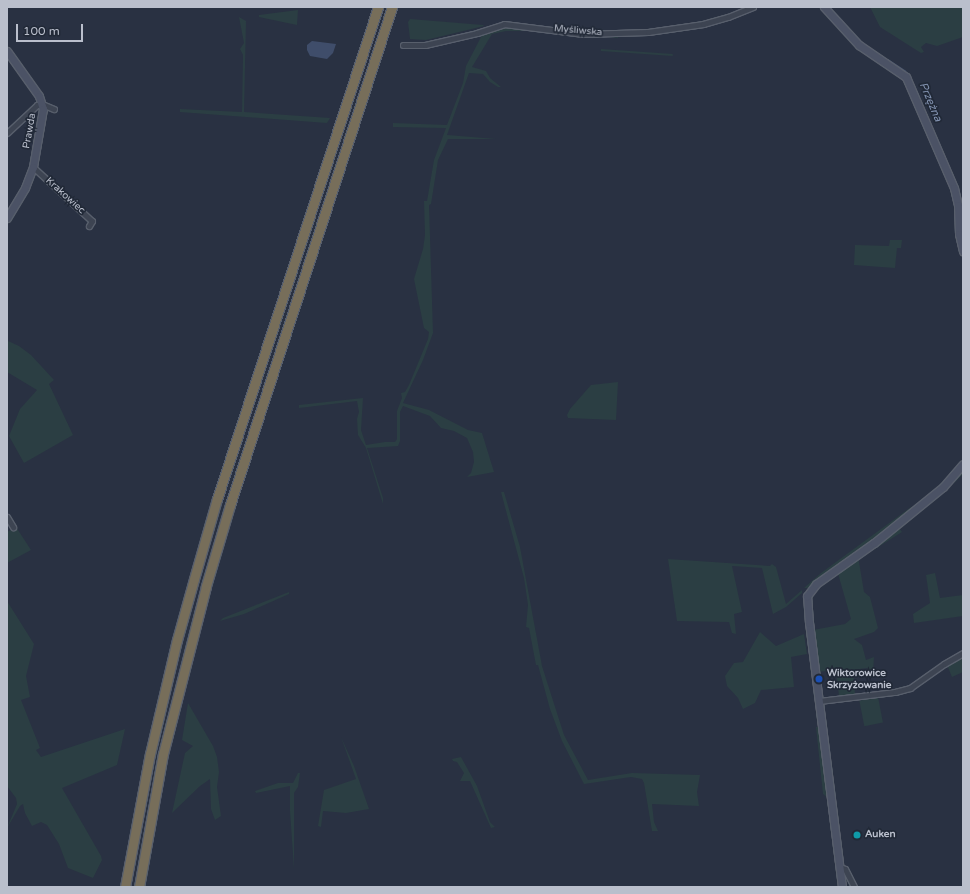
<!DOCTYPE html>
<html>
<head>
<meta charset="utf-8">
<style>
	body { margin:0 }
	#map { position:relative; width:970px; height:894px; overflow:hidden; background:#293142; font-family:"Varela Round",sans-serif }
	div>[style] { position:absolute }
	.green>* { inset:0; background:#2b3e43; transform-origin:0 0 }
	.water>* { inset:0; background:#3f4d6a }
	.stream>* { height:1.5px; margin:-0.75px; padding:0 0.75px; transform-origin:0.75px; border-radius:0.75px; background:#3f4d6a }
	.roads { filter:drop-shadow(1px 0 #585f6c) drop-shadow(-1px 0 #585f6c) drop-shadow(0 1px #585f6c) drop-shadow(0 -1px #585f6c) }
	.street>* { height:5px; margin:-2.5px; padding:0 2.5px; transform-origin:2.5px; border-radius:2.5px; background:#3d4452 }
	.secondary>* { height:7px; margin:-3.5px; padding:0 3.5px; transform-origin:3.5px; border-radius:3.5px; background:#4b5265 }
	.highway>* { height:9px; margin:-4.5px; padding:0 4.5px; transform-origin:4.5px; border-radius:4.5px; background:#776e5a }
	.dots>* { width:11px; height:11px; translate:-50% -50%; box-sizing:border-box; border:2px solid #212937; border-radius:50% }
	span { translate:-50% -50%; white-space:nowrap; text-align:center; line-height:1.15; -webkit-text-stroke:3.5px #212937; paint-order:stroke }
	.street-label { font-size:10px; color:#babfcc }
	.poi-label { font-size:10px; color:#babfcc; font-weight:700 }
	.left { translate:0 -50%; text-align:left }
	.water-label { font-size:11px; color:#8393b1; font-style:italic }
	.frame { position:absolute; inset:0; border:8px solid #babfcc; pointer-events:none }
	.scale { position:absolute; left:16px; top:24px; width:67px; height:18px; box-sizing:border-box; border:2px solid #babfcc; border-top:0; padding-left:5px; font-size:12px; line-height:14px; white-space:nowrap; color:#babfcc; -webkit-text-stroke:3px #212937; paint-order:stroke }
</style>
</head>
<body>
<div id="map">
	<div class="green">
		<div style="clip-path:polygon(870px 7px,963px 7px,963px 37px,937px 46px,926px 43px,921px 47px,924px 52px,921px 53px,880px 27px)"></div>
		<div style="clip-path:polygon(298px 10px,297px 25px,259px 17px,259px 15px)"></div>
		<div style="clip-path:polygon(239px 17px,246px 21px,244px 112px,330px 118px,327px 123px,180px 112px,180px 109px,242px 112px,243px 55px,240px 49px,244px 43px)"></div>
		<div style="clip-path:polygon(410px 19px,483px 25px,484px 26px,426px 40px,410px 39px,408px 22px)"></div>
		<div style="clip-path:polygon(506px 27px,527px 27px,618px 35px,618px 38px,543px 31px,506px 31px,492px 34px,472px 67px,486px 71px,490px 78px,501px 87px,498px 87px,490px 82px,483px 74px,469px 73px,447px 135px,496px 139px,448px 139px,438px 160px,431px 204px,429px 205px,433px 333px,423px 360px,403px 403px,429px 410px,468px 430px,482px 433px,494px 472px,467px 477px,471px 473px,474px 462px,473px 452px,467px 438px,454px 431px,441px 428px,430px 416px,403px 406px,400px 412px,400px 441px,398px 446px,367px 448px,383px 498px,383px 504px,366px 448px,358px 435px,357px 419px,359px 412px,357px 401px,299px 408px,299px 405px,363px 398px,361px 430px,366px 445px,385px 442px,395px 442px,397px 439px,397px 411px,402px 398px,401px 393px,405px 392px,409px 385px,428px 339px,429px 332px,424px 328px,414px 279px,423px 249px,425px 235px,424px 201px,427px 201px,434px 160px,446px 128px,393px 127px,393px 123px,447px 125px,463px 83px,466px 66px,482px 35px)"></div>
		<div style="left:601px;top:49px;width:72px;height:2px;rotate:4deg"></div>
		<div style="clip-path:polygon(890px 240px,902px 240px,901px 248px,897px 248px,895px 268px,854px 265px,855px 245px,889px 246px)"></div>
		<div style="clip-path:polygon(8px 341px,19px 346px,31px 355px,54px 380px,49px 384px,73px 435px,24px 463px,9px 436px,20px 409px,37px 390px,7px 372px)"></div>
		<div style="clip-path:polygon(618px 382px,616px 420px,568px 418px,567px 415px,570px 409px,591px 385px)"></div>
		<div style="clip-path:polygon(963px 469px,963px 474px,955px 482px,899px 528px,902px 532px,875px 549px,863px 553px,947px 487px)"></div>
		<div style="clip-path:polygon(501px 492px,504px 492px,520px 547px,542px 666px,564px 735px,588px 780px,632px 773px,700px 775px,697px 792px,699px 806px,652px 804px,654px 822px,658px 831px,652px 831px,644px 783px,642px 779px,631px 777px,584px 784px,562px 741px,550px 709px,538px 665px,536px 665px,529px 628px,526px 627px,528px 605px,524px 578px)"></div>
		<div style="clip-path:polygon(911px 507px,913px 509px,869px 544px,822px 575px,808px 588px,804px 588px,821px 573px)"></div>
		<div style="clip-path:polygon(16px 527px,31px 550px,7px 563px,7px 532px)"></div>
		<div style="clip-path:polygon(858px 556px,864px 592px,870px 597px,878px 628px,874px 632px,854px 639px,862px 645px,866px 660px,874px 657px,873px 672px,870px 676px,867px 668px,853px 670px,855px 694px,839px 696px,836px 670px,817px 672px,813px 630px,845px 624px,851px 619px,837px 570px)"></div>
		<div style="clip-path:polygon(668px 559px,770px 566px,772px 564px,776px 567px,786px 604px,802px 590px,802px 593px,786px 607px,773px 614px,762px 568px,732px 566px,742px 612px,734px 614px,736px 634px,732px 633px,729px 622px,677px 621px)"></div>
		<div style="clip-path:polygon(935px 573px,940px 598px,963px 595px,963px 616px,914px 623px,913px 614px,930px 603px,926px 575px)"></div>
		<div style="clip-path:polygon(289px 592px,289px 594px,244px 614px,220px 621px,223px 618px)"></div>
		<div style="clip-path:polygon(7px 601px,34px 644px,26px 676px,30px 697px,21px 700px,40px 748px,36px 750px,41px 757px,125px 729px,117px 765px,62px 788px,101px 856px,102px 860px,93px 878px,68px 868px,59px 844px,47px 825px,41px 822px,32px 826px,25px 813px,23px 804px,20px 806px,7px 828px,17px 804px,16px 798px,7px 786px)"></div>
		<div style="clip-path:polygon(760px 632px,776px 646px,804px 634px,807px 654px,791px 657px,794px 687px,761px 690px,755px 703px,743px 709px,738px 698px,727px 686px,725px 676px,734px 663px,743px 662px)"></div>
		<div style="clip-path:polygon(963px 657px,963px 672px,952px 677px,947px 665px)"></div>
		<div style="left:878px;top:697px;width:26px;height:19px;rotate:79deg"></div>
		<div style="clip-path:polygon(188px 703px,213px 746px,217px 757px,219px 772px,217px 787px,221px 816px,215px 820px,211px 809px,210px 779px,200px 786px,172px 813px,185px 753px,193px 746px,182px 740px)"></div>
		<div style="clip-path:polygon(816px 727px,819px 727px,828px 798px,823px 794px)"></div>
		<div style="clip-path:polygon(341px 737px,354px 766px,369px 809px,346px 813px,323px 811px,321px 827px,318px 826px,324px 790px,356px 779px)"></div>
		<div style="clip-path:polygon(461px 757px,477px 786px,490px 822px,495px 827px,491px 828px,470px 781px,460px 781px,464px 773px,457px 762px,453px 761px,452px 759px)"></div>
		<div style="clip-path:polygon(298px 773px,300px 773px,298px 787px,294px 793px,294px 869px,290px 811px,290px 786px,256px 793px,255px 791px,278px 783px,293px 783px)"></div>
	</div>
	<div class="water">
		<div style="clip-path:polygon(312px 41px,336px 44px,333px 53px,327px 59px,310px 56px,307px 50px,307px 45px)"></div>
	</div>
	<div class="stream">
		<div style="left:829px;top:7px;width:15px;rotate:48deg"></div>
		<div style="left:888px;top:60px;width:20px;rotate:33deg"></div>
		<div style="left:905px;top:71px;width:7px;rotate:45deg"></div>
		<div style="left:910px;top:76px;width:32px;rotate:68deg"></div>
		<div style="left:927px;top:117px;width:62px;rotate:66.3deg"></div>
	</div>
	<div class="roads">
		<div class="street">
			<div style="left:403px;top:45px;width:22px"></div>
			<div style="left:425px;top:45px;width:53px;rotate:-13deg"></div>
			<div style="left:477px;top:33px;width:28px;rotate:-18deg"></div>
			<div style="left:504px;top:24px;width:80px;rotate:7.2deg"></div>
			<div style="left:583px;top:34px;width:65px;rotate:-1.8deg"></div>
			<div style="left:648px;top:32px;width:56px;rotate:-8.3deg"></div>
			<div style="left:703px;top:24px;width:26px;rotate:-16deg"></div>
			<div style="left:728px;top:17px;width:27px;rotate:-22deg"></div>
			<div style="left:7px;top:133px;width:41px;rotate:-43deg"></div>
			<div style="left:37px;top:105px;width:5px;rotate:-11deg"></div>
			<div style="left:42px;top:104px;width:13px;rotate:23deg"></div>
			<div style="left:33px;top:167px;width:80px;rotate:42.5deg"></div>
			<div style="left:92px;top:221px;width:6px;rotate:121deg"></div>
			<div style="left:7px;top:517px;width:12px;rotate:59deg"></div>
			<div style="left:819px;top:701px;width:77px;rotate:-6.8deg"></div>
			<div style="left:895px;top:692px;width:16px;rotate:-15deg"></div>
			<div style="left:910px;top:688px;width:42px;rotate:-35.2deg"></div>
			<div style="left:944px;top:664px;width:22px;rotate:-30deg"></div>
			<div style="left:840px;top:867px;width:5px;rotate:22deg"></div>
			<div style="left:845px;top:869px;width:20px;rotate:63deg"></div>
		</div>
		<div class="secondary">
			<div style="left:824px;top:7px;width:52px;rotate:47.4deg"></div>
			<div style="left:859px;top:45px;width:57px;rotate:34.2deg"></div>
			<div style="left:906px;top:77px;width:121px;rotate:66.6deg"></div>
			<div style="left:954px;top:188px;width:17px;rotate:77deg"></div>
			<div style="left:958px;top:205px;width:29px;rotate:88deg"></div>
			<div style="left:959px;top:234px;width:18px;rotate:77deg"></div>
			<div style="left:7px;top:51px;width:55px;rotate:54.6deg"></div>
			<div style="left:39px;top:96px;width:14px;rotate:73deg"></div>
			<div style="left:43px;top:109px;width:59px;rotate:99.8deg"></div>
			<div style="left:33px;top:167px;width:22px;rotate:111deg"></div>
			<div style="left:25px;top:188px;width:35px;rotate:121deg"></div>
			<div style="left:842px;top:887px;width:266px;rotate:-97.1deg"></div>
			<div style="left:809px;top:623px;width:27px;rotate:-94deg"></div>
			<div style="left:807px;top:596px;width:15px;rotate:-53deg"></div>
			<div style="left:816px;top:584px;width:71px;rotate:-35.3deg"></div>
			<div style="left:874px;top:543px;width:89px;rotate:-39.1deg"></div>
			<div style="left:943px;top:487px;width:30px;rotate:-49deg"></div>
		</div>
		<div class="highway">
			<div style="left:125px;top:887px;width:135px;rotate:-79.4deg"></div>
			<div style="left:150px;top:754px;width:117px;rotate:-76.7deg"></div>
			<div style="left:177px;top:640px;width:63px;rotate:-74.4deg"></div>
			<div style="left:194px;top:579px;width:83px;rotate:-74deg"></div>
			<div style="left:217px;top:499px;width:518px;rotate:-71.88deg"></div>
			<div style="left:139px;top:887px;width:135px;rotate:-79.8deg"></div>
			<div style="left:163px;top:754px;width:173px;rotate:-75.6deg"></div>
			<div style="left:206px;top:586px;width:84px;rotate:-73.5deg"></div>
			<div style="left:230px;top:505px;width:524px;rotate:-71.98deg"></div>
		</div>
	</div>
	<div class="dots">
		<div style="left:819px;top:679px;background:#1a4fb4"></div>
		<div style="left:857px;top:835px;background:#0f9aa8"></div>
	</div>
	<div class="street-label">
		<span style="left:578px;top:31px;rotate:5deg">Myśliwska</span>
		<span style="left:30px;top:131px;rotate:-80deg">Prawda</span>
		<span style="left:65px;top:196px;rotate:42deg">Krakowiec</span>
	</div>
	<div class="poi-label">
		<span class="left" style="left:827px;top:679px">Wiktorowice<br>Skrzyżowanie</span>
		<span class="left" style="left:865px;top:835px">Auken</span>
	</div>
	<div class="water-label">
		<span style="left:930px;top:102px;rotate:67deg">Przężna</span>
	</div>
	<div class="frame"></div>
	<div class="scale">100 m</div>
</div>
</body>
</html>
